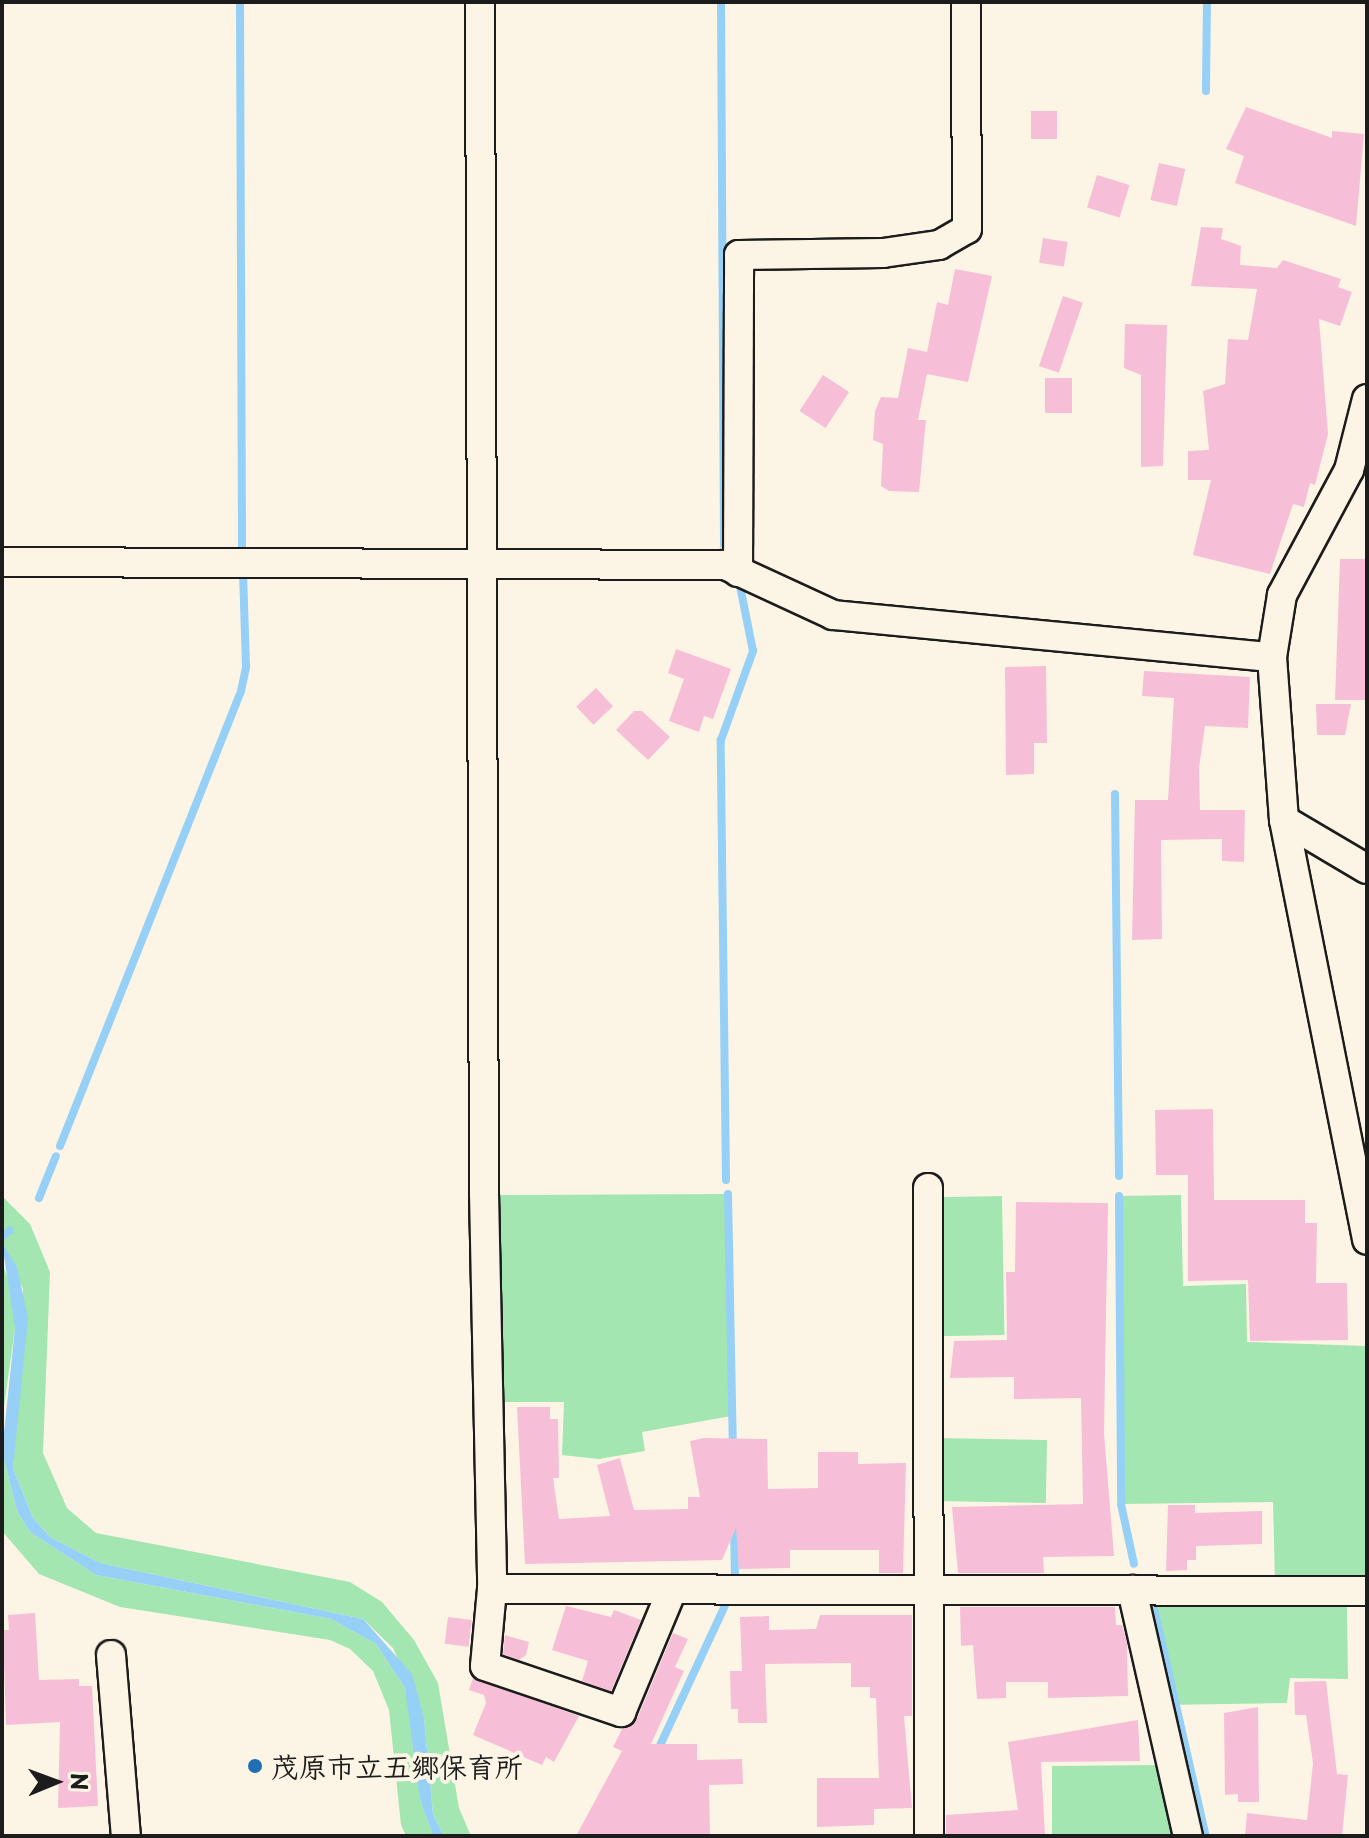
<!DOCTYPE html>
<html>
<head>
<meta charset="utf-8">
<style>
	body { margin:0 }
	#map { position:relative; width:1369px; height:1838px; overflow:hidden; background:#fcf5e5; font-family:"Playpen Sans","Klee One",sans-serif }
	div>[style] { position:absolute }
	.green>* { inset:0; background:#a3e6b1; transform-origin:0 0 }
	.water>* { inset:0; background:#96d0f6 }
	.stream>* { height:8px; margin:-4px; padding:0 4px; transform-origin:4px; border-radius:4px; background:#96d0f6 }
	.building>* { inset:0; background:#f6bfd7; transform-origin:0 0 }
	.roads { filter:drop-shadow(2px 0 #1c1c1c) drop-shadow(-2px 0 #1c1c1c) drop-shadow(0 2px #1c1c1c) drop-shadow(0 -2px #1c1c1c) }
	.minor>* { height:28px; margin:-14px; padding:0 14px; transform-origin:14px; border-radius:14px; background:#fcf5e5 }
	.dots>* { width:22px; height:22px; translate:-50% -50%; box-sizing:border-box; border:4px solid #fcf5e5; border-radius:50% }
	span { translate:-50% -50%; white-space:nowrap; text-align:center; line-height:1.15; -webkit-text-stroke:8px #fcf5e5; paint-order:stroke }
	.poi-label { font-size:28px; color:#1c1c1c; font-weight:700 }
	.left { translate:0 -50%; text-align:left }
	.frame { position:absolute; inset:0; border:4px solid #1c1c1c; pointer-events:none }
	.north { position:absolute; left:16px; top:1742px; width:80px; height:80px; -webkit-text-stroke:6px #fcf5e5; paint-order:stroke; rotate:89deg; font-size:22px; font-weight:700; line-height:32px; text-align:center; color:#1c1c1c }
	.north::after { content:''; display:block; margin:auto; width:28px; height:36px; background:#1c1c1c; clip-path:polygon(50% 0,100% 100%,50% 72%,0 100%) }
</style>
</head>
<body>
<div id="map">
	<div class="green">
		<div style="clip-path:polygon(728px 1194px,731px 1416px,642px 1432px,645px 1451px,599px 1459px,562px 1455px,564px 1402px,493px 1402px,492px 1195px)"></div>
		<div style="clip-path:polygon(1181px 1195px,1183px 1286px,1246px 1284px,1247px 1342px,1367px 1346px,1367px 1583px,1275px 1583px,1273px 1502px,1121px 1504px,1119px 1196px)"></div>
		<div style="clip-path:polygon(2px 1196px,30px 1224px,50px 1272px,43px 1453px,67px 1508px,96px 1533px,350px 1582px,382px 1602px,414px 1640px,438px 1683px,459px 1808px,471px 1836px,444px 1836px,433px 1814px,424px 1718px,393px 1648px,363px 1619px,100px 1563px,50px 1537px,33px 1518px,13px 1468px,23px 1289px,2px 1243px)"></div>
		<div style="left:1002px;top:1196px;width:139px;height:68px;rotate:89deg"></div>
		<div style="clip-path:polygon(2px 1263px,15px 1297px,15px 1328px,2px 1421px)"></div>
		<div style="left:1047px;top:1440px;width:63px;height:111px;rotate:91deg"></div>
		<div style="clip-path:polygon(2px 1452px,17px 1511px,30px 1532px,96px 1575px,331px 1619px,376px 1644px,405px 1688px,413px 1714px,420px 1799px,433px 1836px,406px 1836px,401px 1825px,389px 1710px,373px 1671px,350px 1649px,330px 1640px,120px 1607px,39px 1574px,2px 1531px)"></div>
		<div style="clip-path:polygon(1141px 1597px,1337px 1599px,1347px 1607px,1348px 1679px,1290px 1678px,1287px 1703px,1164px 1705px)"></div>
		<div style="clip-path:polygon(1163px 1765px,1180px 1836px,1052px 1836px,1052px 1766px)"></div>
	</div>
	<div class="water">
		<div style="clip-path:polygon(2px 1243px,17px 1267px,28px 1318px,13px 1468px,33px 1518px,50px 1537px,100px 1563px,363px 1619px,412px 1674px,424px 1718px,433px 1814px,444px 1836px,433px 1836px,420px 1799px,405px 1688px,376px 1644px,331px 1619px,96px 1575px,30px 1532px,17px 1511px,2px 1452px,15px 1328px)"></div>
	</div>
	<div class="stream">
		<div style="left:240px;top:2px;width:548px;rotate:89.79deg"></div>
		<div style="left:721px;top:2px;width:543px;rotate:89.68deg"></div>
		<div style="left:1206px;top:91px;width:89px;rotate:-89.4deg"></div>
		<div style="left:1115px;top:794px;width:382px;rotate:89.4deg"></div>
		<div style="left:60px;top:1146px;width:490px;rotate:-68.3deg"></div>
		<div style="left:241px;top:691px;width:25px;rotate:-78deg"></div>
		<div style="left:246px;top:667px;width:97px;rotate:-91.8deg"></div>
		<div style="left:726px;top:1180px;width:440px;rotate:-90.7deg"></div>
		<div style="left:721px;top:740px;width:95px;rotate:-70.2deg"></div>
		<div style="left:753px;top:651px;width:71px;rotate:-101.3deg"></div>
		<div style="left:728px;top:1194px;width:255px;rotate:88.9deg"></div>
		<div style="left:1119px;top:1196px;width:308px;rotate:89.6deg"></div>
		<div style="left:1121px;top:1504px;width:61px;rotate:77.8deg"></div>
		<div style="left:39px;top:1198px;width:45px;rotate:-68deg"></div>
		<div style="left:2px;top:1236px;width:9px;rotate:-36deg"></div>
		<div style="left:734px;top:1523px;width:59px;rotate:89deg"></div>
		<div style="left:1153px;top:1604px;width:235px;rotate:77.2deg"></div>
		<div style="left:657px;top:1752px;width:171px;rotate:-65.1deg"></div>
	</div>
	<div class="building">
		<div style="clip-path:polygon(1246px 107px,1332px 138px,1332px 131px,1364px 134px,1356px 226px,1235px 183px,1244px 156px,1226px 149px)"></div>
		<div style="left:1031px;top:111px;width:26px;height:28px"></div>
		<div style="left:1159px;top:163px;width:27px;height:38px;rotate:13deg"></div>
		<div style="left:1097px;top:175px;width:34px;height:34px;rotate:17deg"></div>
		<div style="clip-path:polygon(1201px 227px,1223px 228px,1221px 239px,1241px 246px,1240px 265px,1277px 268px,1283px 260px,1341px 279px,1338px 287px,1352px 292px,1340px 326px,1319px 319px,1328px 434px,1315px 485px,1310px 483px,1304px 507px,1293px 504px,1270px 574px,1193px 555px,1211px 480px,1188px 480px,1188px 451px,1209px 450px,1203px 391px,1225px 384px,1228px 339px,1248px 340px,1257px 289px,1191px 286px)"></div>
		<div style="left:1043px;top:238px;width:25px;height:25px;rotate:9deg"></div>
		<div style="clip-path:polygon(955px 269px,992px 276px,968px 382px,927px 374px,918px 420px,926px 420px,919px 492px,889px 491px,881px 486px,883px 444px,873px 440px,875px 411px,881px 397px,898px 398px,908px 348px,927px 352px,937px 302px,948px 305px)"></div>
		<div style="left:1063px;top:296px;width:21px;height:74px;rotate:19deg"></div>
		<div style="clip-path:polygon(1125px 324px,1167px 325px,1163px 466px,1141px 467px,1141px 375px,1124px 368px)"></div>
		<div style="left:823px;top:375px;width:31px;height:43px;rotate:33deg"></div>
		<div style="left:1072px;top:378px;width:35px;height:27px;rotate:90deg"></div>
		<div style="clip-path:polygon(1340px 559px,1367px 559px,1367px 700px,1335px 700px)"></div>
		<div style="clip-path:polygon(676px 649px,731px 669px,713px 719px,704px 716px,699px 732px,669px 721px,684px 679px,668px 673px)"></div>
		<div style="clip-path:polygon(1046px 666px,1047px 743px,1034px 743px,1034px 774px,1006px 775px,1005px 667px)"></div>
		<div style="clip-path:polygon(1144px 671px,1250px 677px,1248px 728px,1205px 726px,1199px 768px,1200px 810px,1245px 810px,1244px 862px,1222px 861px,1222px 839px,1161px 840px,1162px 939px,1132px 940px,1135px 800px,1168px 800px,1174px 698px,1142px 696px)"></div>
		<div style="left:596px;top:688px;width:25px;height:27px;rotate:47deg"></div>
		<div style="clip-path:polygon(1316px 704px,1351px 704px,1345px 735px,1317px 735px)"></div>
		<div style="clip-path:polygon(634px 711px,642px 711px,670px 737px,648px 760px,616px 730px)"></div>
		<div style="clip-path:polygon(1213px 1109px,1214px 1200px,1305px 1200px,1305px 1223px,1317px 1223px,1316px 1283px,1347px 1283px,1348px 1340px,1250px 1341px,1248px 1280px,1188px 1281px,1188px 1175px,1156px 1175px,1155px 1110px)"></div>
		<div style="clip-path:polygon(1016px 1202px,1108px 1203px,1104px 1433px,1114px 1556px,1043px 1557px,1044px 1573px,958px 1573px,952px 1507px,1083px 1504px,1081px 1398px,1014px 1399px,1014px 1377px,950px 1378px,954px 1341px,1007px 1340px,1006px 1272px,1015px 1272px)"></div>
		<div style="clip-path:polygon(517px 1407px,550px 1407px,550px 1419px,558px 1419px,559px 1478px,553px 1478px,559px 1519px,610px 1516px,597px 1465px,620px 1458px,634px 1510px,688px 1509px,688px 1497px,700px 1497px,690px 1441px,704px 1438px,767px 1439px,768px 1489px,818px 1488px,818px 1452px,858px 1452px,858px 1464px,906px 1463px,903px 1573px,879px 1573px,879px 1550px,790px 1550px,790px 1568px,739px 1569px,736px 1528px,722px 1560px,525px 1564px)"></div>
		<div style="clip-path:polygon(1168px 1505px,1195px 1505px,1195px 1513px,1262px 1511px,1262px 1544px,1196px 1546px,1196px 1560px,1187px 1560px,1187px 1570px,1166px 1571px)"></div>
		<div style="clip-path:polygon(566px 1606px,611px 1617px,614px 1610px,641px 1620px,611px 1691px,582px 1681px,588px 1661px,552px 1650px)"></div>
		<div style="clip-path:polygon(960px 1607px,1115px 1607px,1116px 1625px,1122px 1625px,1127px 1643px,1128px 1696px,1048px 1698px,1048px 1682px,1006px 1682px,1006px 1698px,977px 1699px,973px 1645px,961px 1646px)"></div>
		<div style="clip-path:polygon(35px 1613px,39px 1680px,79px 1679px,79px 1686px,92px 1686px,98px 1806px,58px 1808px,60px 1722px,6px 1725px,3px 1630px,9px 1630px,8px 1615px)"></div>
		<div style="clip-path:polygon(820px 1615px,912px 1615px,912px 1716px,904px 1716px,912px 1808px,874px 1809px,874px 1825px,817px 1827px,817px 1778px,879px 1778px,876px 1698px,870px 1698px,870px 1687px,851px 1687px,851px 1663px,765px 1664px,767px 1723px,738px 1723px,738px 1709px,731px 1709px,730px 1671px,742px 1671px,740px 1617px,769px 1616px,769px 1630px,816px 1629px)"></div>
		<div style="left:448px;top:1617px;width:24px;height:27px;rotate:7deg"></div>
		<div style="clip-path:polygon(673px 1633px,688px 1639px,675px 1667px,684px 1671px,651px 1744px,697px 1744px,697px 1760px,742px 1759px,743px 1784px,709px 1785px,710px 1836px,576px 1836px,622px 1751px,613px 1747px,622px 1729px,637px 1719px)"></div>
		<div style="clip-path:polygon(505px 1635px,529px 1642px,526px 1655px,519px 1660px,503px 1654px)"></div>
		<div style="clip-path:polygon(473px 1678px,579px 1716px,554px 1762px,546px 1757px,542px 1765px,473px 1735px,486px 1703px,484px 1695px,469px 1690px)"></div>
		<div style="clip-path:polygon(1326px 1681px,1337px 1774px,1348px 1775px,1342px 1836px,1245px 1836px,1247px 1813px,1307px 1820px,1313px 1763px,1306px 1715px,1295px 1715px,1294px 1682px)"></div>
		<div style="clip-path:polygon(1258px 1707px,1259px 1802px,1238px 1802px,1238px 1794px,1225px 1795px,1224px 1713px)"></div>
		<div style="clip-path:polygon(1138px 1720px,1140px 1761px,1041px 1762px,1045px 1836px,946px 1836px,946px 1815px,1018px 1810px,1008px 1742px)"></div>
	</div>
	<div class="roads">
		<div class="minor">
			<div style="left:480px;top:2px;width:1191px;rotate:89.81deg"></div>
			<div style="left:484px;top:1193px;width:396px;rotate:88.8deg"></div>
			<div style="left:492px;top:1589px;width:77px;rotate:95.2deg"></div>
			<div style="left:485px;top:1666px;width:144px;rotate:18.7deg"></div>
			<div style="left:621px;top:1712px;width:132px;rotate:-67.3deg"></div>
			<div style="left:1367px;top:399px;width:73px;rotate:104.2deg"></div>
			<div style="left:1349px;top:470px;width:142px;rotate:118.2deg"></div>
			<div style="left:1282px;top:595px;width:63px;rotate:99.2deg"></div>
			<div style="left:1272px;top:657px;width:163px;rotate:85.8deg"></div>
			<div style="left:1284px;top:820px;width:428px;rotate:78.8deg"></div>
			<div style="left:2px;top:562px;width:723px;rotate:0.24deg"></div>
			<div style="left:725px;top:565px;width:119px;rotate:24.8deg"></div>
			<div style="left:833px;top:615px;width:441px;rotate:5.5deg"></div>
			<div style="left:738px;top:572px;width:317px;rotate:-89.8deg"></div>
			<div style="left:739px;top:255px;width:144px;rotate:-0.8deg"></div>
			<div style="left:883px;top:253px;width:57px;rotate:-8.1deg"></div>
			<div style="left:939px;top:245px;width:32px;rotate:-30deg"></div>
			<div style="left:967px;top:229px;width:227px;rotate:-90.3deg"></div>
			<div style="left:1284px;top:820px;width:96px;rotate:30.6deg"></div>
			<div style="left:928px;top:1188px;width:648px;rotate:89.91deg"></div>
			<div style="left:492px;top:1589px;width:875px;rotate:0.13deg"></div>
			<div style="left:1132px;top:1590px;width:252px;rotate:77.2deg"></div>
			<div style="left:111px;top:1655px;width:182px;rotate:85.3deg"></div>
		</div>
	</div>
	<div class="dots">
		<div style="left:255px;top:1766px;background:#1f6fb2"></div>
	</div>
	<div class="poi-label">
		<span class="left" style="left:271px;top:1766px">茂原市立五郷保育所</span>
	</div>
	<div class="frame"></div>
	<div class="north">N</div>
</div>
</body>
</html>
